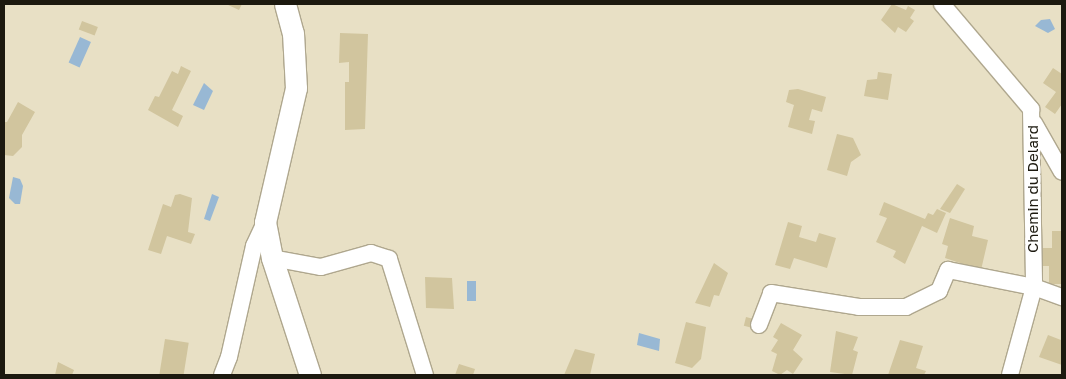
<!DOCTYPE html>
<html>
<head>
<meta charset="utf-8">
<style>
	body { margin:0 }
	#map { position:relative; width:1066px; height:379px; overflow:hidden; background:#e8e0c5; font-family:"Golos Text",sans-serif }
	div>[style] { position:absolute }
	.water>* { inset:0; background:#98b8d4; transform-origin:0 0 }
	.building>* { inset:0; background:#d1c59e; transform-origin:0 0 }
	.roads { filter:drop-shadow(1px 0 #afa78e) drop-shadow(-1px 0 #afa78e) drop-shadow(0 1px #afa78e) drop-shadow(0 -1px #afa78e) }
	.minor>* { height:16px; margin:-8px; padding:0 8px; transform-origin:8px; border-radius:8px; background:#fff }
	.tertiary>* { height:21px; margin:-10.5px; padding:0 10.5px; transform-origin:10.5px; border-radius:10.5px; background:#fff }
	span { translate:-50% -50%; white-space:nowrap; text-align:center; line-height:1.15; -webkit-text-stroke:5px #fff; paint-order:stroke }
	.street-label { font-size:15px; color:#1c190f }
	.frame { position:absolute; inset:0; border:5px solid #1c190f; pointer-events:none }
</style>
</head>
<body>
<div id="map">
	<div class="water">
		<div style="clip-path:polygon(1050px 19px,1055px 29px,1048px 33px,1035px 26px,1041px 20px)"></div>
		<div style="left:80px;top:37px;width:12px;height:28px;rotate:24deg"></div>
		<div style="clip-path:polygon(204px 83px,213px 91px,204px 110px,193px 105px)"></div>
		<div style="clip-path:polygon(13px 177px,20px 179px,23px 186px,20px 204px,15px 204px,9px 198px)"></div>
		<div style="clip-path:polygon(212px 194px,219px 197px,210px 221px,204px 219px)"></div>
		<div style="left:467px;top:281px;width:9px;height:20px"></div>
		<div style="clip-path:polygon(639px 333px,660px 339px,659px 351px,637px 345px)"></div>
	</div>
	<div class="building">
		<div style="clip-path:polygon(226px 4px,242px 4px,239px 10px)"></div>
		<div style="clip-path:polygon(892px 4px,906px 10px,908px 6px,915px 10px,910px 18px,914px 21px,906px 32px,898px 27px,895px 33px,881px 20px)"></div>
		<div style="left:82px;top:21px;width:17px;height:9px;rotate:21deg"></div>
		<div style="clip-path:polygon(340px 33px,368px 34px,365px 129px,345px 130px,345px 82px,349px 82px,349px 62px,339px 63px)"></div>
		<div style="clip-path:polygon(181px 66px,191px 71px,172px 110px,183px 116px,178px 127px,148px 110px,155px 96px,159px 97px,172px 71px,178px 74px)"></div>
		<div style="clip-path:polygon(1053px 68px,1062px 74px,1062px 104px,1055px 114px,1045px 107px,1056px 92px,1043px 83px)"></div>
		<div style="clip-path:polygon(878px 72px,892px 74px,888px 100px,864px 96px,867px 80px,877px 79px)"></div>
		<div style="clip-path:polygon(798px 89px,826px 97px,822px 112px,812px 109px,809px 120px,815px 121px,812px 134px,788px 127px,794px 105px,786px 102px,789px 90px)"></div>
		<div style="clip-path:polygon(18px 102px,35px 112px,22px 135px,22px 147px,13px 156px,4px 155px,4px 122px,7px 122px)"></div>
		<div style="clip-path:polygon(837px 134px,853px 138px,861px 155px,851px 162px,847px 176px,827px 170px)"></div>
		<div style="clip-path:polygon(957px 184px,965px 189px,950px 213px,940px 209px)"></div>
		<div style="clip-path:polygon(180px 194px,192px 198px,188px 232px,195px 234px,191px 244px,167px 236px,161px 254px,148px 250px,163px 204px,171px 207px,175px 195px)"></div>
		<div style="clip-path:polygon(884px 202px,925px 219px,928px 213px,933px 215px,937px 209px,946px 213px,937px 233px,922px 226px,905px 264px,893px 257px,896px 251px,876px 242px,887px 218px,879px 215px)"></div>
		<div style="clip-path:polygon(950px 218px,974px 226px,972px 236px,988px 240px,981px 270px,945px 258px,948px 246px,942px 244px)"></div>
		<div style="clip-path:polygon(788px 222px,802px 226px,799px 237px,816px 242px,819px 233px,836px 238px,827px 268px,794px 258px,790px 269px,775px 265px)"></div>
		<div style="clip-path:polygon(1052px 231px,1062px 231px,1062px 284px,1049px 284px,1049px 266px,1041px 266px,1043px 248px,1052px 248px)"></div>
		<div style="clip-path:polygon(714px 263px,728px 273px,719px 296px,714px 295px,710px 307px,695px 303px)"></div>
		<div style="clip-path:polygon(425px 277px,452px 278px,454px 309px,426px 308px)"></div>
		<div style="left:746px;top:317px;width:8px;height:9px;rotate:14deg"></div>
		<div style="clip-path:polygon(686px 322px,706px 327px,701px 359px,692px 368px,675px 363px)"></div>
		<div style="clip-path:polygon(781px 323px,802px 335px,793px 350px,803px 359px,793px 374px,787px 370px,780px 375px,772px 371px,777px 354px,771px 351px,778px 340px,773px 337px)"></div>
		<div style="clip-path:polygon(836px 331px,858px 337px,853px 350px,858px 352px,852px 375px,830px 372px)"></div>
		<div style="clip-path:polygon(1048px 335px,1061px 340px,1062px 365px,1039px 357px)"></div>
		<div style="left:165px;top:339px;width:24px;height:36px;rotate:9deg"></div>
		<div style="clip-path:polygon(900px 340px,923px 346px,916px 368px,926px 371px,924px 375px,888px 375px)"></div>
		<div style="clip-path:polygon(575px 349px,595px 354px,590px 375px,564px 375px)"></div>
		<div style="clip-path:polygon(58px 362px,74px 370px,72px 375px,55px 375px)"></div>
		<div style="clip-path:polygon(459px 364px,475px 369px,473px 375px,455px 375px)"></div>
	</div>
	<div class="roads">
		<div class="minor">
			<div style="left:942px;top:4px;width:138px;rotate:49.7deg"></div>
			<div style="left:1031px;top:109px;width:178px;rotate:89deg"></div>
			<div style="left:1034px;top:287px;width:30px;rotate:20deg"></div>
			<div style="left:1034px;top:123px;width:56px;rotate:60.3deg"></div>
			<div style="left:272px;top:258px;width:50px;rotate:10.4deg"></div>
			<div style="left:321px;top:267px;width:52px;rotate:-15.6deg"></div>
			<div style="left:371px;top:253px;width:19px;rotate:18deg"></div>
			<div style="left:389px;top:259px;width:121px;rotate:72.8deg"></div>
			<div style="left:759px;top:325px;width:34px;rotate:-69deg"></div>
			<div style="left:771px;top:293px;width:89px;rotate:9deg"></div>
			<div style="left:859px;top:307px;width:47px"></div>
			<div style="left:906px;top:307px;width:37px;rotate:-26deg"></div>
			<div style="left:939px;top:291px;width:23px;rotate:-67deg"></div>
			<div style="left:948px;top:270px;width:88px;rotate:11.2deg"></div>
			<div style="left:1034px;top:287px;width:91px;rotate:105.3deg"></div>
			<div style="left:222px;top:375px;width:19px;rotate:-69deg"></div>
			<div style="left:229px;top:357px;width:114px;rotate:-77.3deg"></div>
			<div style="left:254px;top:246px;width:26px;rotate:-65deg"></div>
		</div>
		<div class="tertiary">
			<div style="left:285px;top:4px;width:30px;rotate:75deg"></div>
			<div style="left:293px;top:33px;width:55px;rotate:86.9deg"></div>
			<div style="left:296px;top:88px;width:138px;rotate:103deg"></div>
			<div style="left:265px;top:222px;width:37px;rotate:79deg"></div>
			<div style="left:272px;top:258px;width:123px;rotate:72deg"></div>
		</div>
	</div>
	<div class="street-label">
		<span style="left:1033px;top:189px;rotate:-90deg">Chemin du Delard</span>
	</div>
	<div class="frame"></div>
</div>
</body>
</html>
